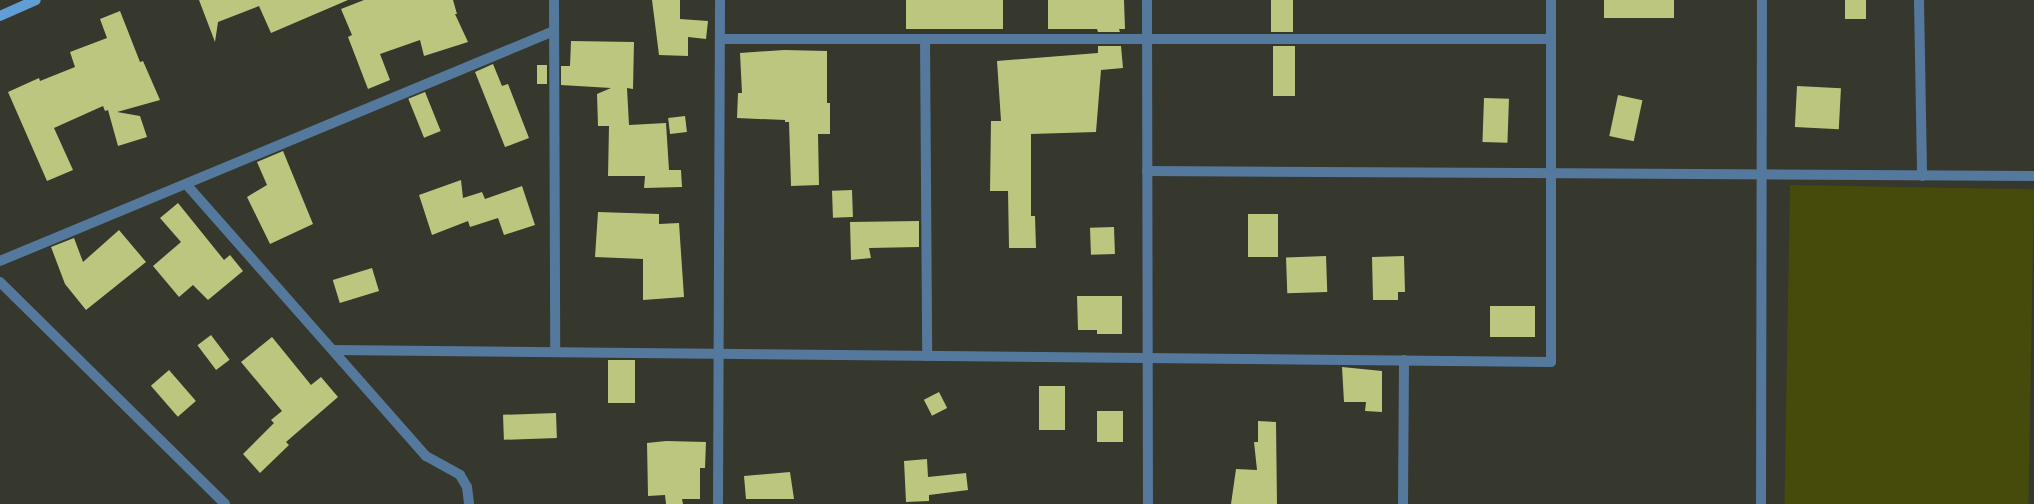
<!DOCTYPE html>
<html>
<head>
<meta charset="utf-8">
<style>
	body { margin:0 }
	#map { position:relative; width:2034px; height:504px; overflow:hidden; background:#36372d; font-family:Roboto,sans-serif }
	div>[style] { position:absolute }
	.green>* { inset:0; background:#464b0b; transform-origin:0 0 }
	.building>* { inset:0; background:#bcc67f; transform-origin:0 0 }
	.minor>* { height:10px; margin:-5px; padding:0 5px; transform-origin:5px; border-radius:5px; background:#54799c }
	.secondary>* { height:10px; margin:-5px; padding:0 5px; transform-origin:5px; border-radius:5px; background:#629ed6 }
	span { translate:-50% -50%; white-space:nowrap; text-align:center; line-height:1.15; -webkit-text-stroke:5px #2c2d23; paint-order:stroke }
</style>
</head>
<body>
<div id="map">
	<div class="green">
		<div style="left:1790px;top:185px;width:244px;height:319px;rotate:1deg"></div>
	</div>
	<div class="building">
		<div style="clip-path:polygon(199px 0,348px 0,271px 33px,259px 6px,218px 22px,215px 42px)"></div>
		<div style="clip-path:polygon(364px 0,453px 0,457px 14px,455px 14px,468px 42px,424px 56px,420px 40px,380px 54px,390px 80px,368px 89px,348px 37px,352px 35px,341px 9px)"></div>
		<div style="clip-path:polygon(652px 0,680px 0,680px 19px,708px 21px,706px 39px,688px 37px,688px 56px,659px 55px)"></div>
		<div style="left:906px;top:0;width:97px;height:29px"></div>
		<div style="clip-path:polygon(1048px 0,1124px 0,1125px 29px,1119px 29px,1120px 32px,1098px 32px,1097px 29px,1048px 29px)"></div>
		<div style="left:1271px;top:0;width:22px;height:32px"></div>
		<div style="left:1604px;top:0;width:70px;height:18px"></div>
		<div style="left:1845px;top:0;width:21px;height:19px"></div>
		<div style="clip-path:polygon(120px 11px,140px 62px,143px 61px,160px 100px,117px 112px,140px 116px,147px 137px,118px 146px,108px 110px,105px 111px,103px 106px,54px 128px,73px 170px,47px 181px,8px 92px,39px 78px,40px 81px,75px 67px,70px 52px,107px 38px,100px 19px)"></div>
		<div style="clip-path:polygon(571px 41px,634px 42px,633px 89px,627px 88px,629px 125px,666px 123px,669px 170px,681px 170px,682px 187px,644px 188px,645px 176px,608px 176px,609px 126px,598px 126px,597px 94px,611px 88px,561px 85px,561px 66px,570px 66px)"></div>
		<div style="clip-path:polygon(1098px 46px,1121px 46px,1123px 68px,1101px 70px,1096px 132px,1031px 134px,1031px 216px,1035px 216px,1036px 248px,1009px 248px,1008px 191px,990px 191px,991px 121px,1001px 121px,997px 61px,1098px 53px)"></div>
		<div style="left:1273px;top:46px;width:22px;height:50px"></div>
		<div style="clip-path:polygon(784px 50px,827px 51px,827px 103px,830px 103px,830px 134px,818px 134px,819px 185px,791px 186px,789px 122px,785px 122px,785px 120px,737px 118px,738px 93px,742px 93px,740px 53px)"></div>
		<div style="clip-path:polygon(493px 64px,502px 86px,508px 84px,529px 138px,505px 147px,475px 72px)"></div>
		<div style="left:537px;top:65px;width:10px;height:19px"></div>
		<div style="left:1797px;top:86px;width:44px;height:41px;rotate:3deg"></div>
		<div style="left:425px;top:92px;width:42px;height:18px;rotate:68deg"></div>
		<div style="left:1618px;top:95px;width:25px;height:42px;rotate:12deg"></div>
		<div style="left:1484px;top:98px;width:25px;height:44px;rotate:2deg"></div>
		<div style="left:685px;top:116px;width:16px;height:17px;rotate:83deg"></div>
		<div style="clip-path:polygon(283px 151px,313px 224px,270px 244px,247px 197px,267px 185px,257px 162px)"></div>
		<div style="clip-path:polygon(461px 180px,463px 198px,482px 192px,485px 199px,522px 186px,535px 225px,504px 235px,498px 218px,470px 227px,468px 221px,432px 235px,419px 195px)"></div>
		<div style="left:852px;top:190px;width:27px;height:20px;rotate:88deg"></div>
		<div style="clip-path:polygon(178px 203px,224px 260px,230px 255px,243px 271px,208px 300px,193px 285px,179px 297px,153px 266px,181px 242px,160px 218px)"></div>
		<div style="clip-path:polygon(598px 212px,659px 214px,659px 224px,679px 223px,684px 297px,643px 300px,643px 259px,595px 257px)"></div>
		<div style="left:1248px;top:214px;width:30px;height:43px"></div>
		<div style="clip-path:polygon(919px 221px,919px 247px,869px 248px,871px 258px,851px 260px,850px 222px)"></div>
		<div style="left:1114px;top:227px;width:27px;height:24px;rotate:88deg"></div>
		<div style="clip-path:polygon(119px 230px,146px 262px,86px 310px,65px 284px,51px 247px,74px 238px,83px 262px)"></div>
		<div style="left:1326px;top:256px;width:36px;height:40px;rotate:88deg"></div>
		<div style="clip-path:polygon(1404px 256px,1405px 292px,1398px 292px,1398px 300px,1373px 300px,1372px 257px)"></div>
		<div style="left:372px;top:268px;width:24px;height:41px;rotate:73deg"></div>
		<div style="clip-path:polygon(1077px 296px,1122px 296px,1122px 334px,1097px 334px,1097px 330px,1078px 330px)"></div>
		<div style="left:1490px;top:306px;width:45px;height:31px"></div>
		<div style="left:211px;top:335px;width:31px;height:17px;rotate:53deg"></div>
		<div style="clip-path:polygon(272px 337px,311px 385px,321px 377px,338px 397px,286px 442px,289px 445px,260px 473px,243px 454px,274px 423px,271px 420px,282px 411px,241px 362px)"></div>
		<div style="left:608px;top:360px;width:27px;height:43px"></div>
		<div style="clip-path:polygon(1342px 367px,1382px 371px,1382px 412px,1365px 411px,1366px 402px,1344px 402px)"></div>
		<div style="left:169px;top:370px;width:41px;height:24px;rotate:49deg"></div>
		<div style="left:1039px;top:386px;width:26px;height:44px"></div>
		<div style="left:939px;top:392px;width:18px;height:17px;rotate:63deg"></div>
		<div style="left:1097px;top:411px;width:26px;height:31px"></div>
		<div style="left:556px;top:413px;width:25px;height:53px;rotate:88deg"></div>
		<div style="clip-path:polygon(1258px 421px,1276px 422px,1277px 504px,1231px 504px,1236px 469px,1257px 470px,1254px 442px,1258px 442px)"></div>
		<div style="clip-path:polygon(666px 441px,706px 442px,705px 468px,700px 468px,700px 499px,682px 499px,683px 504px,666px 504px,665px 495px,648px 496px,647px 443px)"></div>
		<div style="clip-path:polygon(927px 459px,928px 477px,966px 473px,968px 490px,929px 495px,929px 501px,906px 502px,904px 461px)"></div>
		<div style="clip-path:polygon(790px 472px,794px 499px,746px 499px,744px 476px)"></div>
	</div>
	<div class="minor">
		<div style="left:554px;top:0;width:352px;rotate:89.8deg"></div>
		<div style="left:1147px;top:0;width:504px;rotate:89.89deg"></div>
		<div style="left:1919px;top:0;width:176px;rotate:89deg"></div>
		<div style="left:720px;top:39px;width:831px"></div>
		<div style="left:925px;top:39px;width:317px;rotate:89.6deg"></div>
		<div style="left:1147px;top:171px;width:887px;rotate:0.32deg"></div>
		<div style="left:186px;top:184px;width:363px;rotate:48.6deg"></div>
		<div style="left:426px;top:456px;width:39px;rotate:29deg"></div>
		<div style="left:460px;top:475px;width:14px;rotate:60deg"></div>
		<div style="left:467px;top:487px;width:17px;rotate:83deg"></div>
		<div style="left:0;top:261px;width:600px;rotate:-22.55deg"></div>
		<div style="left:0;top:282px;width:316px;rotate:44.6deg"></div>
		<div style="left:333px;top:350px;width:1218px;rotate:0.56deg"></div>
		<div style="left:1551px;top:362px;width:362px;rotate:-90deg"></div>
		<div style="left:718px;top:504px;width:504px;rotate:-89.77deg"></div>
		<div style="left:1403px;top:504px;width:144px;rotate:-89.6deg"></div>
		<div style="left:1761px;top:504px;width:504px;rotate:-89.89deg"></div>
	</div>
	<div class="secondary">
		<div style="left:0;top:16px;width:39px;rotate:-24deg"></div>
	</div>
</div>
</body>
</html>
